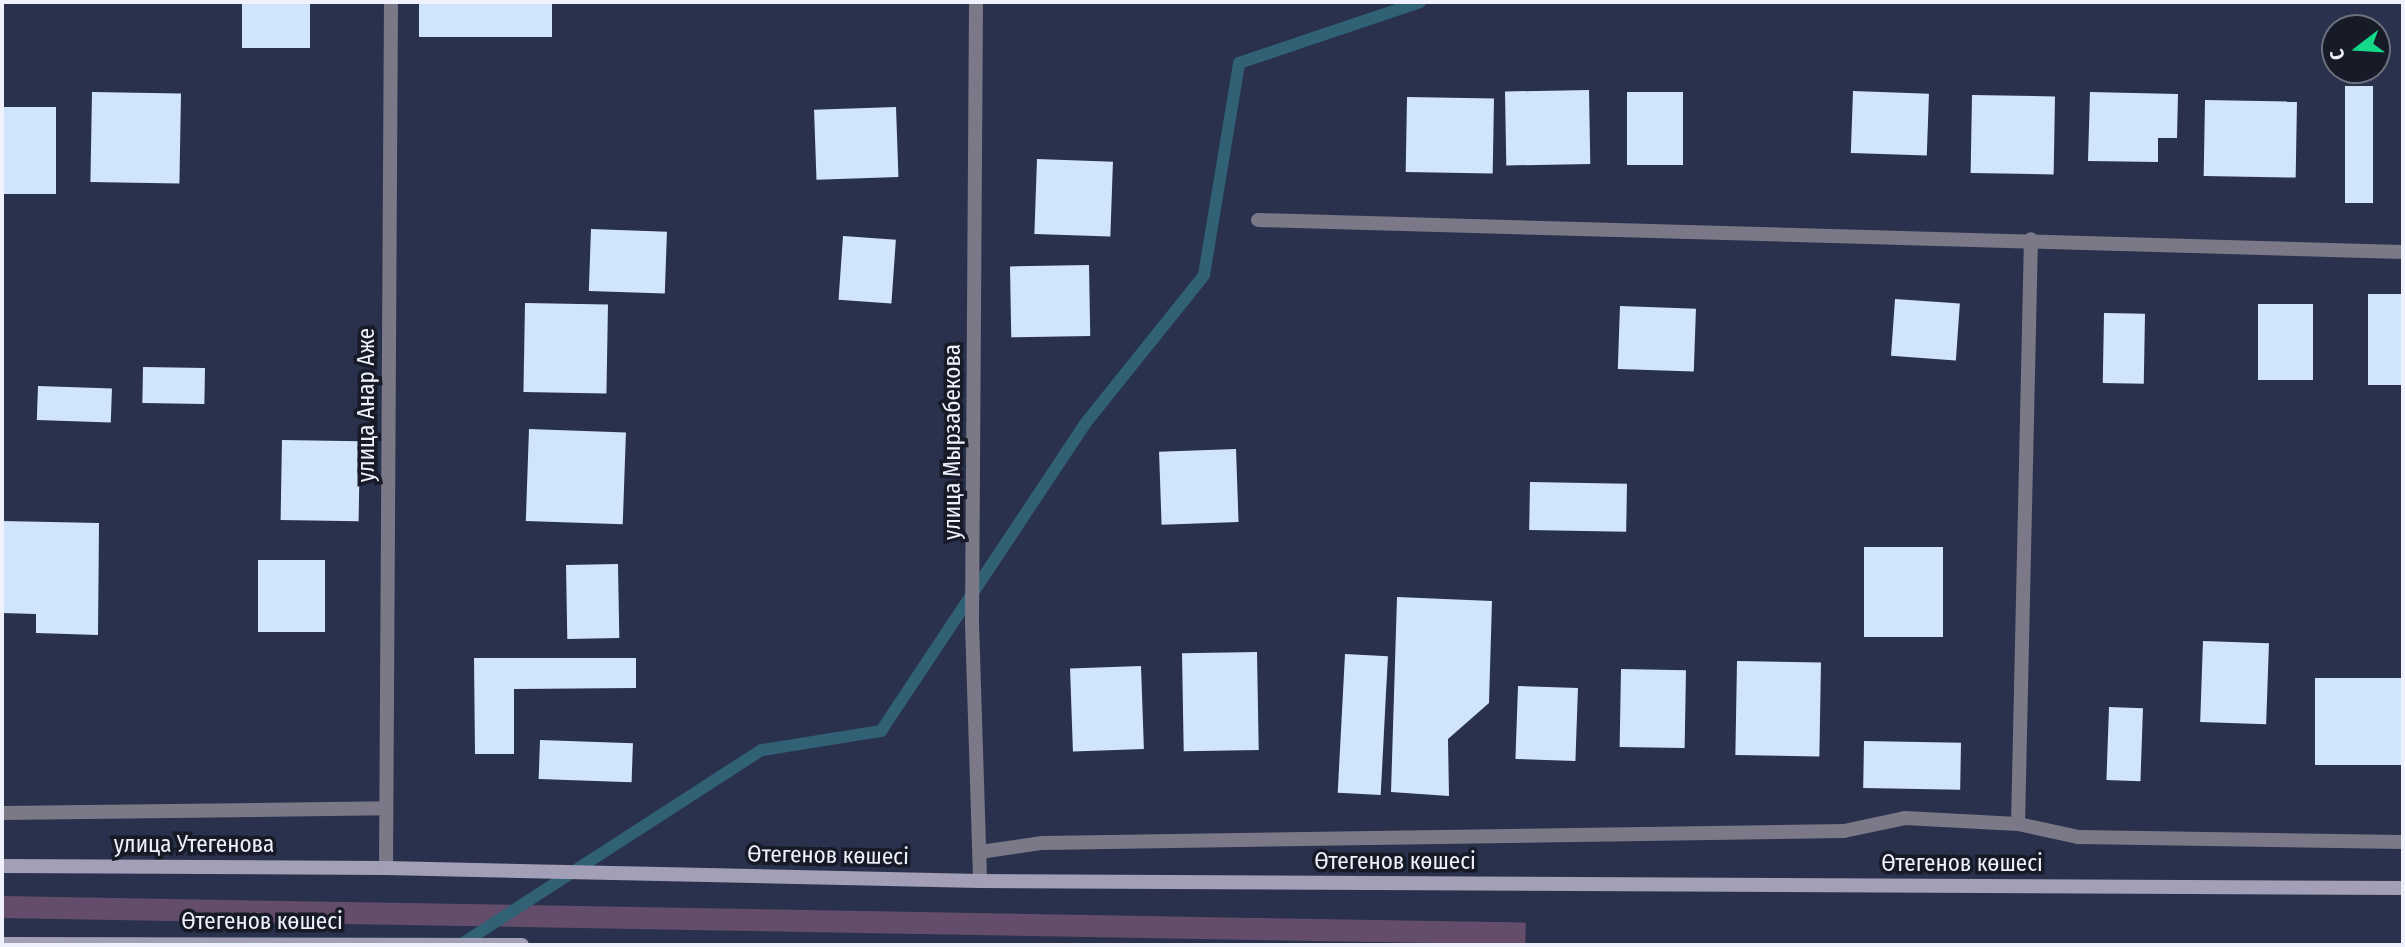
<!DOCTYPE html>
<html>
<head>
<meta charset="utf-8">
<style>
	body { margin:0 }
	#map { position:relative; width:2405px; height:947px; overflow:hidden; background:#2a314d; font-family:"Fira Sans Condensed",sans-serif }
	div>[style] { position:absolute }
	.green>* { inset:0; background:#634d6b; transform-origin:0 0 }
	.stream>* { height:12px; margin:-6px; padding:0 6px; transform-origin:6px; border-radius:6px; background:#316174 }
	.building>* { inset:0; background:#d1e5fa; transform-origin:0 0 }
	.street>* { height:14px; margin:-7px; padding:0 7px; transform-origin:7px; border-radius:7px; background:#7b7887 }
	.secondary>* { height:14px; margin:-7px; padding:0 7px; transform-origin:7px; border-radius:7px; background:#a39fb6 }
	span { translate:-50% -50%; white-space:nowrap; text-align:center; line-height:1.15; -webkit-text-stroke:7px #171a27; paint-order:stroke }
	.street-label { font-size:23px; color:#eff2fd }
	.frame { position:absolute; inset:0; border:4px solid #eff2fd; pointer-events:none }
	.north { position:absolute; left:2321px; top:14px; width:70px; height:70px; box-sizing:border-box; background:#171a27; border:2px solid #6d707d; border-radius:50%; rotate:253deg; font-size:19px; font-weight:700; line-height:28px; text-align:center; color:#eff2fd }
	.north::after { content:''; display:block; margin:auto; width:24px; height:32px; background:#14d989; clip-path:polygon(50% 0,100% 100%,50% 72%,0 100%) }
</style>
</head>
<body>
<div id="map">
	<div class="green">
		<div style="left:2px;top:896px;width:1524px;height:22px;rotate:1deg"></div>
	</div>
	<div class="stream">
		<div style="left:460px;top:945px;width:359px;rotate:-32.9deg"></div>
		<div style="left:762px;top:750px;width:121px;rotate:-9.1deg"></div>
		<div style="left:881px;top:731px;width:367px;rotate:-56.4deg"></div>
		<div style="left:1084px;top:425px;width:192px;rotate:-51.3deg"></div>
		<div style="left:1204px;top:275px;width:215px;rotate:-80.6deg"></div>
		<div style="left:1239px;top:63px;width:191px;rotate:-18.6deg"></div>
	</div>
	<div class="building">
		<div style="left:242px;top:2px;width:68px;height:46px"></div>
		<div style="left:419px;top:2px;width:133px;height:35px"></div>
		<div style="left:2345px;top:86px;width:28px;height:117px"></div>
		<div style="left:1589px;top:90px;width:74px;height:84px;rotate:89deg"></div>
		<div style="left:1853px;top:91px;width:76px;height:62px;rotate:2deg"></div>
		<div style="left:92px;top:92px;width:89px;height:90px;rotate:1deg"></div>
		<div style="left:1627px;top:92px;width:56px;height:73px"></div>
		<div style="clip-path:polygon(2090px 92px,2178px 94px,2177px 138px,2158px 138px,2158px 162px,2088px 161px)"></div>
		<div style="left:1972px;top:95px;width:83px;height:78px;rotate:1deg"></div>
		<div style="left:1407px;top:97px;width:87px;height:75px;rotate:1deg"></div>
		<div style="left:2205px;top:100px;width:92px;height:76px;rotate:1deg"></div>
		<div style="left:2px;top:107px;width:54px;height:87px"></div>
		<div style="left:896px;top:107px;width:70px;height:82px;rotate:88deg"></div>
		<div style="left:1037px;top:159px;width:76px;height:75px;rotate:2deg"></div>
		<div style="left:591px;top:229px;width:76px;height:62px;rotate:2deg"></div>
		<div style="left:843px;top:236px;width:53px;height:64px;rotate:4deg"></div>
		<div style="left:1089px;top:265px;width:71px;height:79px;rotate:89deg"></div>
		<div style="left:2368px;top:294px;width:35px;height:91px"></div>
		<div style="left:1895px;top:299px;width:65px;height:57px;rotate:4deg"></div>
		<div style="left:525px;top:303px;width:83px;height:89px;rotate:1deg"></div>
		<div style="left:2258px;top:304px;width:55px;height:76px"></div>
		<div style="left:1620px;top:306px;width:76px;height:63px;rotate:2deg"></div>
		<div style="left:2104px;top:313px;width:41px;height:70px;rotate:1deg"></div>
		<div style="left:143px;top:367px;width:62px;height:36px;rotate:1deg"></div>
		<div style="left:38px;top:386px;width:74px;height:34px;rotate:2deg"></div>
		<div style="left:529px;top:429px;width:97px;height:92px;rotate:2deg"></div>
		<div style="left:282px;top:440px;width:78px;height:80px;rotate:1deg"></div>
		<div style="left:1236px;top:449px;width:73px;height:77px;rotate:88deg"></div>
		<div style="left:1530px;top:482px;width:97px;height:48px;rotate:1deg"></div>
		<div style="clip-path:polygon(2px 521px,99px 523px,98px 635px,36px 633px,36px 614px,2px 613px)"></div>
		<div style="left:1864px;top:547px;width:79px;height:90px"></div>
		<div style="left:258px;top:560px;width:67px;height:72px"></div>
		<div style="left:618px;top:564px;width:74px;height:52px;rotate:89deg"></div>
		<div style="clip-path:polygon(1397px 597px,1492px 601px,1489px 703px,1448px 739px,1449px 796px,1391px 792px)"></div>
		<div style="left:2203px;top:641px;width:66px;height:81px;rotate:2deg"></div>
		<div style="left:1257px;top:652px;width:98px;height:75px;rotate:89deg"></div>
		<div style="left:1345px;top:654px;width:43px;height:139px;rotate:3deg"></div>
		<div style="clip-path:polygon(474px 658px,636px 658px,636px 688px,514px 689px,514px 754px,475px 754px)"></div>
		<div style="left:1737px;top:661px;width:84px;height:94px;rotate:1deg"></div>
		<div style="left:1141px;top:666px;width:83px;height:71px;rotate:88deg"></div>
		<div style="left:1621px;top:669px;width:65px;height:78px;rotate:1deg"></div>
		<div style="left:2315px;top:678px;width:88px;height:87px"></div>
		<div style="left:1518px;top:686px;width:60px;height:73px;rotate:2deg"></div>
		<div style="left:2109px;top:707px;width:34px;height:73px;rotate:2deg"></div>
		<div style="left:540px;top:740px;width:93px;height:39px;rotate:2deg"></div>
		<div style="left:1864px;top:741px;width:97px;height:47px;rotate:1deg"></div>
	</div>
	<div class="street">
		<div style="left:976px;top:2px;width:621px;rotate:90.37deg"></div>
		<div style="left:972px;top:623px;width:258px;rotate:88.2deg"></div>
		<div style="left:1258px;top:220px;width:1145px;rotate:1.6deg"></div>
		<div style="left:2px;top:813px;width:384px;rotate:-0.7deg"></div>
		<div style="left:2018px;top:824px;width:585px;rotate:-88.73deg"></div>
		<div style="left:980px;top:852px;width:63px;rotate:-8.3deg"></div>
		<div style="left:1042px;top:843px;width:802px;rotate:-0.86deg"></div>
		<div style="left:1844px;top:831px;width:62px;rotate:-12deg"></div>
		<div style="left:1905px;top:818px;width:113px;rotate:3deg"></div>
		<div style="left:2018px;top:824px;width:61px;rotate:12.2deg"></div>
		<div style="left:2078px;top:837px;width:325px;rotate:0.9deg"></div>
		<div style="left:386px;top:868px;width:866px;rotate:-89.67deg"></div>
	</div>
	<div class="secondary">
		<div style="left:2px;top:866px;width:384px;rotate:0.3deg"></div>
		<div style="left:386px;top:868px;width:594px;rotate:1.25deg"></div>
		<div style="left:980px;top:881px;width:1423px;rotate:0.28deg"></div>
		<div style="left:2px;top:944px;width:520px;rotate:0.11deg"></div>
	</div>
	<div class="street-label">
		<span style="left:366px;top:405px;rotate:-90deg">улица Анар Аже</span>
		<span style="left:952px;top:442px;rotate:-90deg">улица Мырзабекова</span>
		<span style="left:194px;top:844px">улица Утегенова</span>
		<span style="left:828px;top:855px;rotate:1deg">Өтегенов көшесі</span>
		<span style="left:1395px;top:861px">Өтегенов көшесі</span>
		<span style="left:1962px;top:863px">Өтегенов көшесі</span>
		<span style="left:262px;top:921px">Өтегенов көшесі</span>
	</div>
	<div class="frame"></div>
	<div class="north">С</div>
</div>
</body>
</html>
